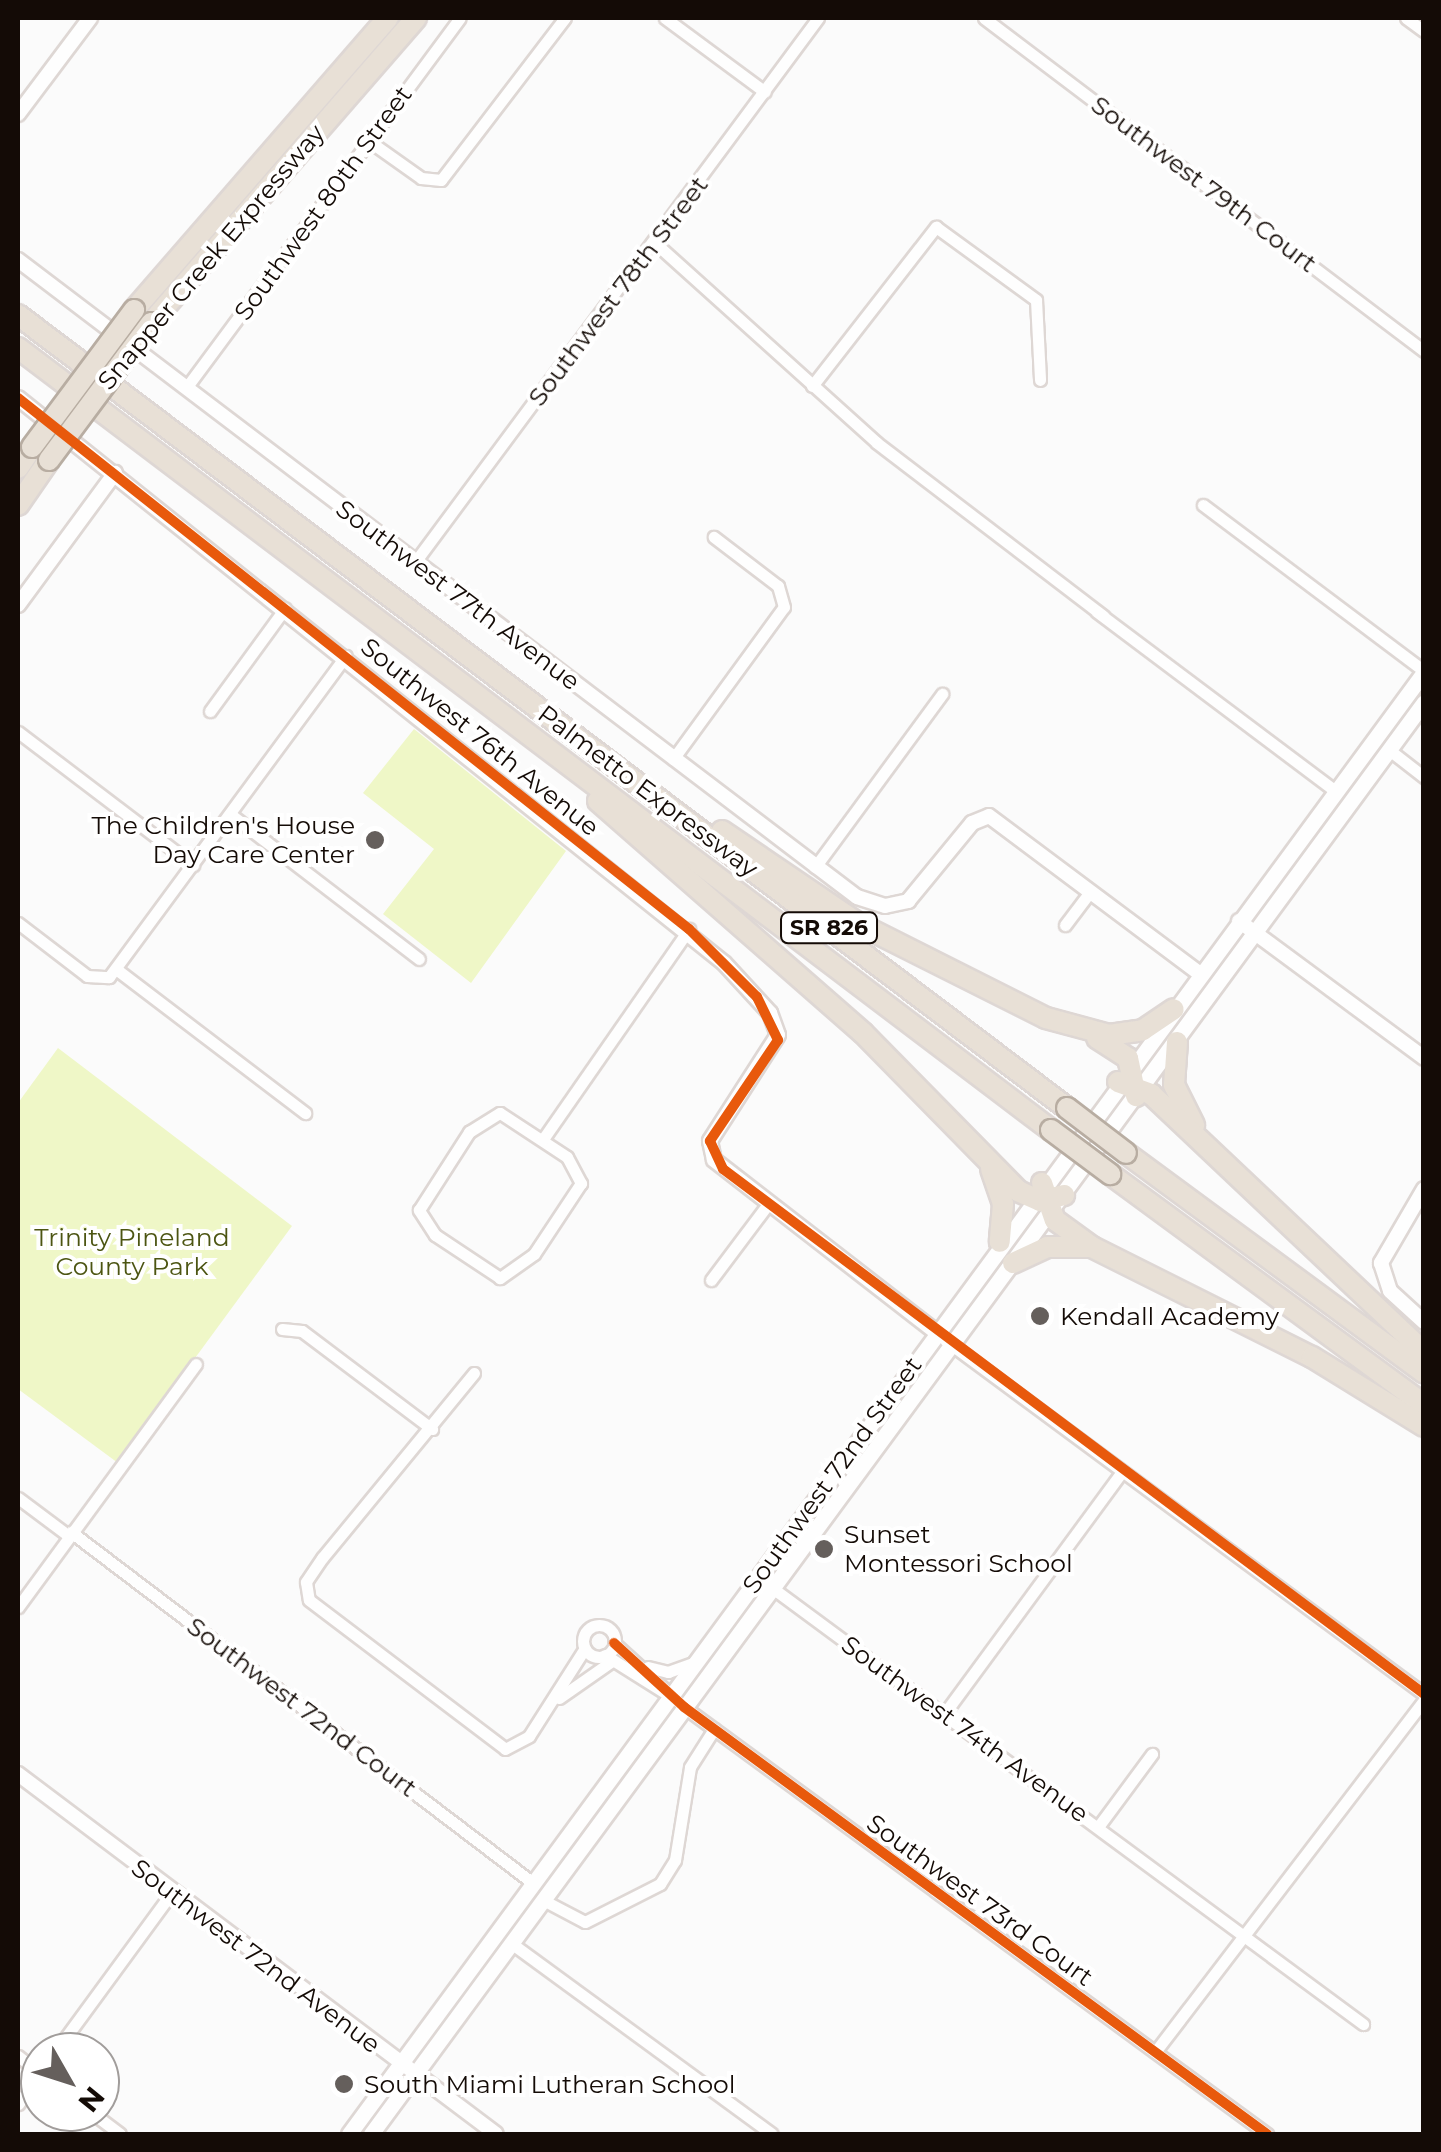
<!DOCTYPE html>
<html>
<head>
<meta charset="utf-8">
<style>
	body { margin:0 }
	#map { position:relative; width:1441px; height:2152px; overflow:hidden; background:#fbfbfb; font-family:Montserrat,sans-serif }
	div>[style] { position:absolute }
	.green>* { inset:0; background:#eff7c7 }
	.roads { filter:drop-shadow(2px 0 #ded7d4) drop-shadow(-2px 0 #ded7d4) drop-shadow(0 2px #ded7d4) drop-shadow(0 -2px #ded7d4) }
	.minor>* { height:11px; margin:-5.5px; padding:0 5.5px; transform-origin:5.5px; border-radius:5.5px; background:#fefefe }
	.minor>.ring { margin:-5.5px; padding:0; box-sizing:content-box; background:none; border:11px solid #fefefe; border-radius:50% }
	.tertiary>* { height:14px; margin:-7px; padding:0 7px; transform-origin:7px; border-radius:7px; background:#fefefe }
	.secondary>* { height:15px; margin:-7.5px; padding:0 7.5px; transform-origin:7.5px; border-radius:7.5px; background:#fefefe }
	.motorway>* { height:20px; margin:-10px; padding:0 10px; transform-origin:10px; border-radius:10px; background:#e8e0d6 }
	.bridges { filter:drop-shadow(2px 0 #b8ada2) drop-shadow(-2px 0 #b8ada2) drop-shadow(0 2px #b8ada2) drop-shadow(0 -2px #b8ada2) }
	.motorway-bridge>* { height:20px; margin:-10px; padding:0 10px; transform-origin:10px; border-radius:10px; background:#e8e0d6 }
	.cycleway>* { height:10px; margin:-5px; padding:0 5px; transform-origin:5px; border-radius:5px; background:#e8590c }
	.dots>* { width:28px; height:28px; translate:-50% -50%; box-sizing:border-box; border:5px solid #fff; border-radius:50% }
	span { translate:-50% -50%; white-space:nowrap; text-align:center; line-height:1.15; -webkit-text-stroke:8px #fff; paint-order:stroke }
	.shield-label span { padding:2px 8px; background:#fff; border:2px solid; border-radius:8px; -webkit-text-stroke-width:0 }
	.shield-label { font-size:22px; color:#140b06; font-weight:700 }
	.street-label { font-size:25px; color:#140b06 }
	.poi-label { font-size:25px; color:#140b06 }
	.right { translate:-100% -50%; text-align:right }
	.left { translate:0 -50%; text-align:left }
	.park-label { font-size:25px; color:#4c5512 }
	.frame { position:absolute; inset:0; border:20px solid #140b06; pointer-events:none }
	.north { position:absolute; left:20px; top:2032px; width:100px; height:100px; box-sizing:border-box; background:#fff; border:2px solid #a19d9b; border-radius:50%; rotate:129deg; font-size:28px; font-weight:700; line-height:40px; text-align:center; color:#140b06 }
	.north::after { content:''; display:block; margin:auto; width:35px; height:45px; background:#655f5c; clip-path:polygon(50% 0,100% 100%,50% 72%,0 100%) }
</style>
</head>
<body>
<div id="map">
	<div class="green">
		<div style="clip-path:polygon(414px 729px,566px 851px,471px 983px,383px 914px,434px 849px,363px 793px)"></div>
		<div style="clip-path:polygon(58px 1048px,292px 1226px,118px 1463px,18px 1389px,18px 1103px)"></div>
	</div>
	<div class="roads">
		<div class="minor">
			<div style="left:665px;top:18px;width:124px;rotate:36.5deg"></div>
			<div style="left:984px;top:18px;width:552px;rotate:37.12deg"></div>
			<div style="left:1406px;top:18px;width:22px;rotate:36deg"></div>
			<div style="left:369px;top:141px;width:64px;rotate:35.4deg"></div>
			<div style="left:421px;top:178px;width:20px;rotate:6deg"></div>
			<div style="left:441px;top:180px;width:204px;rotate:-52.6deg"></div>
			<div style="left:654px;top:242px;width:300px;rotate:42deg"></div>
			<div style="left:877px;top:443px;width:285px;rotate:37.4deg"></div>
			<div style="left:812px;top:386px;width:202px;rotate:-52.1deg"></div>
			<div style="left:936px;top:227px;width:124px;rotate:36.1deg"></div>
			<div style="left:1036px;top:300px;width:80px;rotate:87.1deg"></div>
			<div style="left:186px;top:388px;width:460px;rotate:-53.5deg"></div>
			<div style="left:1203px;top:505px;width:276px;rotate:36.9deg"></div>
			<div style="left:415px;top:562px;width:677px;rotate:-53.47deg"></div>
			<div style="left:1097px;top:612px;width:298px;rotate:36.9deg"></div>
			<div style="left:210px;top:711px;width:127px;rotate:-53.9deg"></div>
			<div style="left:18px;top:732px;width:220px;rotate:37.2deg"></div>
			<div style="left:1388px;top:749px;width:46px;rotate:37.9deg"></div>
			<div style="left:673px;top:759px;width:188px;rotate:-53.9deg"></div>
			<div style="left:784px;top:607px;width:22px;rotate:-106deg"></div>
			<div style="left:778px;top:586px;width:81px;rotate:-142.6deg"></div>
			<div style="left:230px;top:814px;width:238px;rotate:37.5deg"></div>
			<div style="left:815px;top:867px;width:215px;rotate:-53.7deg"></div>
			<div style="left:18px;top:923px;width:87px;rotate:37.5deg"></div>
			<div style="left:87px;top:976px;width:22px;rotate:3deg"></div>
			<div style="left:109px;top:977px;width:399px;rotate:-53.6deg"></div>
			<div style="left:1065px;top:925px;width:41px;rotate:-52.9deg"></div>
			<div style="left:116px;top:969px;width:238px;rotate:37.3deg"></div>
			<div style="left:500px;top:1113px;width:80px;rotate:33.3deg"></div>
			<div style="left:567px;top:1157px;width:30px;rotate:62deg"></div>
			<div style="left:581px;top:1183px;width:85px;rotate:123.5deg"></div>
			<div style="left:534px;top:1254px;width:42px;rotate:144.8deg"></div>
			<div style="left:500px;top:1278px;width:78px;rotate:-146.5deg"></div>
			<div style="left:435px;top:1235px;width:30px;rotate:-123deg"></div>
			<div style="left:419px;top:1210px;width:93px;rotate:-57.3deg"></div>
			<div style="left:469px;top:1132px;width:36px;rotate:-32deg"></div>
			<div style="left:543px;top:1139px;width:256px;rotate:-55.2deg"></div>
			<div style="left:711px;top:1280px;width:95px;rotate:-53.1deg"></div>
			<div style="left:282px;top:1329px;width:20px;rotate:6deg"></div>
			<div style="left:302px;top:1331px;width:163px;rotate:37deg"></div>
			<div style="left:945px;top:1340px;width:596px;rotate:36.47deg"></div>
			<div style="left:474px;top:1373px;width:239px;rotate:129.4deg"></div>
			<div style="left:322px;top:1558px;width:29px;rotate:124deg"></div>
			<div style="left:306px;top:1582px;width:18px;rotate:81deg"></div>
			<div style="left:309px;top:1600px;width:246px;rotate:37.2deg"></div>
			<div style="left:505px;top:1749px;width:27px;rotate:-28deg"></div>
			<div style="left:529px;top:1736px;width:104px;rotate:-57.5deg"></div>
			<div style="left:18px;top:1498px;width:64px;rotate:36.7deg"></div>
			<div style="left:71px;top:1532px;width:580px;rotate:37.23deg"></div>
			<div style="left:767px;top:1584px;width:741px;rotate:36.44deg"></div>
			<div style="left:18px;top:1607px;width:301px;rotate:-53.8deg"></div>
			<div class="ring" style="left:583px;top:1625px;width:21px;height:21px"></div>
			<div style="left:614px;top:1643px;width:95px;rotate:42.4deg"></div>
			<div style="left:684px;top:1707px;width:723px;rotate:36.22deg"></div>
			<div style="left:605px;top:1655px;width:77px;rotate:32.2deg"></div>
			<div style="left:648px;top:1667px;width:21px;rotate:14deg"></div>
			<div style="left:668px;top:1672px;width:29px;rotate:-20deg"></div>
			<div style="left:559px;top:1698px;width:65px;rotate:-34.9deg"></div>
			<div style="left:944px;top:1714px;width:300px;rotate:-53.7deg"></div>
			<div style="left:1098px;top:1827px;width:91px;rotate:-53.5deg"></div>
			<div style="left:543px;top:1900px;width:47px;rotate:27.6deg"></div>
			<div style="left:585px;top:1922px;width:84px;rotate:-26.9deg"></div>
			<div style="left:660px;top:1884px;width:28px;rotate:-58deg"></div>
			<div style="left:675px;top:1860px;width:94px;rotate:-80.8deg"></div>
			<div style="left:690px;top:1767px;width:45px;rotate:-57.7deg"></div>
			<div style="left:511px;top:1943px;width:323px;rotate:36.2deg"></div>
			<div style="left:55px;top:2052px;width:198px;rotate:-53.8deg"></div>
			<div style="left:1155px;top:2052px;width:443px;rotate:-52.6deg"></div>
			<div style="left:18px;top:2056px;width:28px;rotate:38deg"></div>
			<div style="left:40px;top:2073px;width:38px;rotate:125deg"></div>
			<div style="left:91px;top:2112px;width:36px;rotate:37deg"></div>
		</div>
		<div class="tertiary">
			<div style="left:18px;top:114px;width:120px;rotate:-53.1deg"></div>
			<div style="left:18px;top:260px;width:1053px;rotate:37.21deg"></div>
			<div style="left:857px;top:897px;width:29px;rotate:18deg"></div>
			<div style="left:885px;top:906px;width:24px;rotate:-12deg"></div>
			<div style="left:908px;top:901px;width:101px;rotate:-50.6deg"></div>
			<div style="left:972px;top:823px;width:18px;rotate:-22deg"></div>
			<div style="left:989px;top:816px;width:264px;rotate:36.8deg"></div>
			<div style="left:18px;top:398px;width:904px;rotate:38.67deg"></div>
			<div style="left:724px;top:963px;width:68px;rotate:47.4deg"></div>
			<div style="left:770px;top:1013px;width:23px;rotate:70deg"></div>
			<div style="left:778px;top:1035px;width:126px;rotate:122.7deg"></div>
			<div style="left:710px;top:1141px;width:19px;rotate:78deg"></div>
			<div style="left:714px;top:1160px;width:282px;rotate:37.8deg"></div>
			<div style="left:18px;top:605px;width:164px;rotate:-53.7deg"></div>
			<div style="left:1239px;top:921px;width:230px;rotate:36.5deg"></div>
			<div style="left:1424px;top:1189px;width:86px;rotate:120.2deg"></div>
			<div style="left:1381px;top:1263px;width:29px;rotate:72deg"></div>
			<div style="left:1390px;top:1291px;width:46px;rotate:42.4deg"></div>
			<div style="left:18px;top:1774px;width:598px;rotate:36.98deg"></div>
		</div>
		<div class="secondary">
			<div style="left:349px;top:2134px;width:1815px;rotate:-53.67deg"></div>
			<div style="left:371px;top:2134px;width:1777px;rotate:-53.67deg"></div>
		</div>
		<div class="motorway">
			<div style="left:134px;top:310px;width:387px;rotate:-49deg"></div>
			<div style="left:18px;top:315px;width:1315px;rotate:37.09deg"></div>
			<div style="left:151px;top:323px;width:404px;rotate:-49deg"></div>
			<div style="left:18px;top:348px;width:1296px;rotate:37.13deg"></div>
			<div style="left:18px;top:468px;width:25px;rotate:-56deg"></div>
			<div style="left:18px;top:505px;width:55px;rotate:-55.4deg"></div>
			<div style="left:598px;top:801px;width:352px;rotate:41.2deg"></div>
			<div style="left:863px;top:1033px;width:221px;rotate:45.5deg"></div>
			<div style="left:1018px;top:1191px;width:24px;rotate:24deg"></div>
			<div style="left:1040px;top:1201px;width:25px;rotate:-14deg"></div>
			<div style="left:722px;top:831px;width:166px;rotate:34.2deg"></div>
			<div style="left:859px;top:924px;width:209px;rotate:26.7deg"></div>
			<div style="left:1046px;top:1018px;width:65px;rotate:15.1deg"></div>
			<div style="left:1109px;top:1035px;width:34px;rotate:-8deg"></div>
			<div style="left:1143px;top:1030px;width:37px;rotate:-34deg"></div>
			<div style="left:1097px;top:1038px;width:37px;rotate:33deg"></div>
			<div style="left:1128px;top:1058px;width:39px;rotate:78deg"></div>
			<div style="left:1177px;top:1042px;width:43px;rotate:94deg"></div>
			<div style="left:1174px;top:1085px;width:45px;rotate:63.4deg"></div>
			<div style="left:1118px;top:1082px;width:35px;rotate:20deg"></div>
			<div style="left:1151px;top:1094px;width:376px;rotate:43.4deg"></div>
			<div style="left:1126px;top:1153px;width:370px;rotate:36.4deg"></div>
			<div style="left:991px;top:1169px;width:37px;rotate:71deg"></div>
			<div style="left:1003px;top:1204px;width:38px;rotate:95deg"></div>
			<div style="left:1110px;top:1174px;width:390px;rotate:36.3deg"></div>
			<div style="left:1042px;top:1183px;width:39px;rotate:71deg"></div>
			<div style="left:1055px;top:1220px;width:46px;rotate:36.1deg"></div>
			<div style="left:1092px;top:1247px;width:246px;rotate:26.6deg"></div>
			<div style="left:1312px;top:1357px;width:132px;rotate:31.6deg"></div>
			<div style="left:1013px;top:1263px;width:38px;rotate:-25deg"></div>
			<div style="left:1047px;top:1247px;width:43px"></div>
		</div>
	</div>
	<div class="bridges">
		<div class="motorway-bridge">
			<div style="left:32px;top:447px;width:171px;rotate:-53.3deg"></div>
			<div style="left:49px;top:460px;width:171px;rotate:-53.3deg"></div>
			<div style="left:1067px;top:1108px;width:74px;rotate:37.3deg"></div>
			<div style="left:1051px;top:1130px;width:74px;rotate:36.7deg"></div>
		</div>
	</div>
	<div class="cycleway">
		<div style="left:18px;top:398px;width:856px;rotate:38.36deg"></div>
		<div style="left:689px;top:929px;width:96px;rotate:45deg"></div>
		<div style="left:757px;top:997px;width:48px;rotate:64deg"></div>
		<div style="left:778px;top:1040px;width:122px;rotate:124deg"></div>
		<div style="left:710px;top:1141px;width:31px;rotate:65deg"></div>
		<div style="left:723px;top:1169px;width:876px;rotate:36.83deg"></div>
		<div style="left:614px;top:1643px;width:95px;rotate:42.4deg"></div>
		<div style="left:684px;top:1707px;width:723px;rotate:36.22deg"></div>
	</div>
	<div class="dots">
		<div style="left:375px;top:840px;background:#655f5c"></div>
		<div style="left:1040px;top:1316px;background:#655f5c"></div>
		<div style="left:824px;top:1549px;background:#655f5c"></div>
		<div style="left:344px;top:2084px;background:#655f5c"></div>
	</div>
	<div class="shield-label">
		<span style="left:829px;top:928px">SR 826</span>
	</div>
	<div class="street-label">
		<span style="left:1204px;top:184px;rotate:37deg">Southwest 79th Court</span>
		<span style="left:323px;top:203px;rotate:-54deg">Southwest 80th Street</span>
		<span style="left:211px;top:257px;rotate:-50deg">Snapper Creek Expressway</span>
		<span style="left:618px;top:291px;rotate:-53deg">Southwest 78th Street</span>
		<span style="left:458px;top:595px;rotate:37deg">Southwest 77th Avenue</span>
		<span style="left:480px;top:737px;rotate:39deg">Southwest 76th Avenue</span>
		<span style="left:648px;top:791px;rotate:37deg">Palmetto Expressway</span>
		<span style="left:832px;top:1475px;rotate:-54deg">Southwest 72nd Street</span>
		<span style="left:302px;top:1707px;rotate:37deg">Southwest 72nd Court</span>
		<span style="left:965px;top:1729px;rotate:36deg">Southwest 74th Avenue</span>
		<span style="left:980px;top:1900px;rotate:36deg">Southwest 73rd Court</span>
		<span style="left:256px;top:1956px;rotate:37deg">Southwest 72nd Avenue</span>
	</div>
	<div class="poi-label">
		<span class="right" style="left:355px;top:840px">The Children's House<br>Day Care Center</span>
		<span class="left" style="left:1060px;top:1316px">Kendall Academy</span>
		<span class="left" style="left:844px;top:1549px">Sunset<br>Montessori School</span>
		<span class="left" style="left:364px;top:2084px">South Miami Lutheran School</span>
	</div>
	<div class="park-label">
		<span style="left:132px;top:1252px">Trinity Pineland<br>County Park</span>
	</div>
	<div class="frame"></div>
	<div class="north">N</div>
</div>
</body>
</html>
